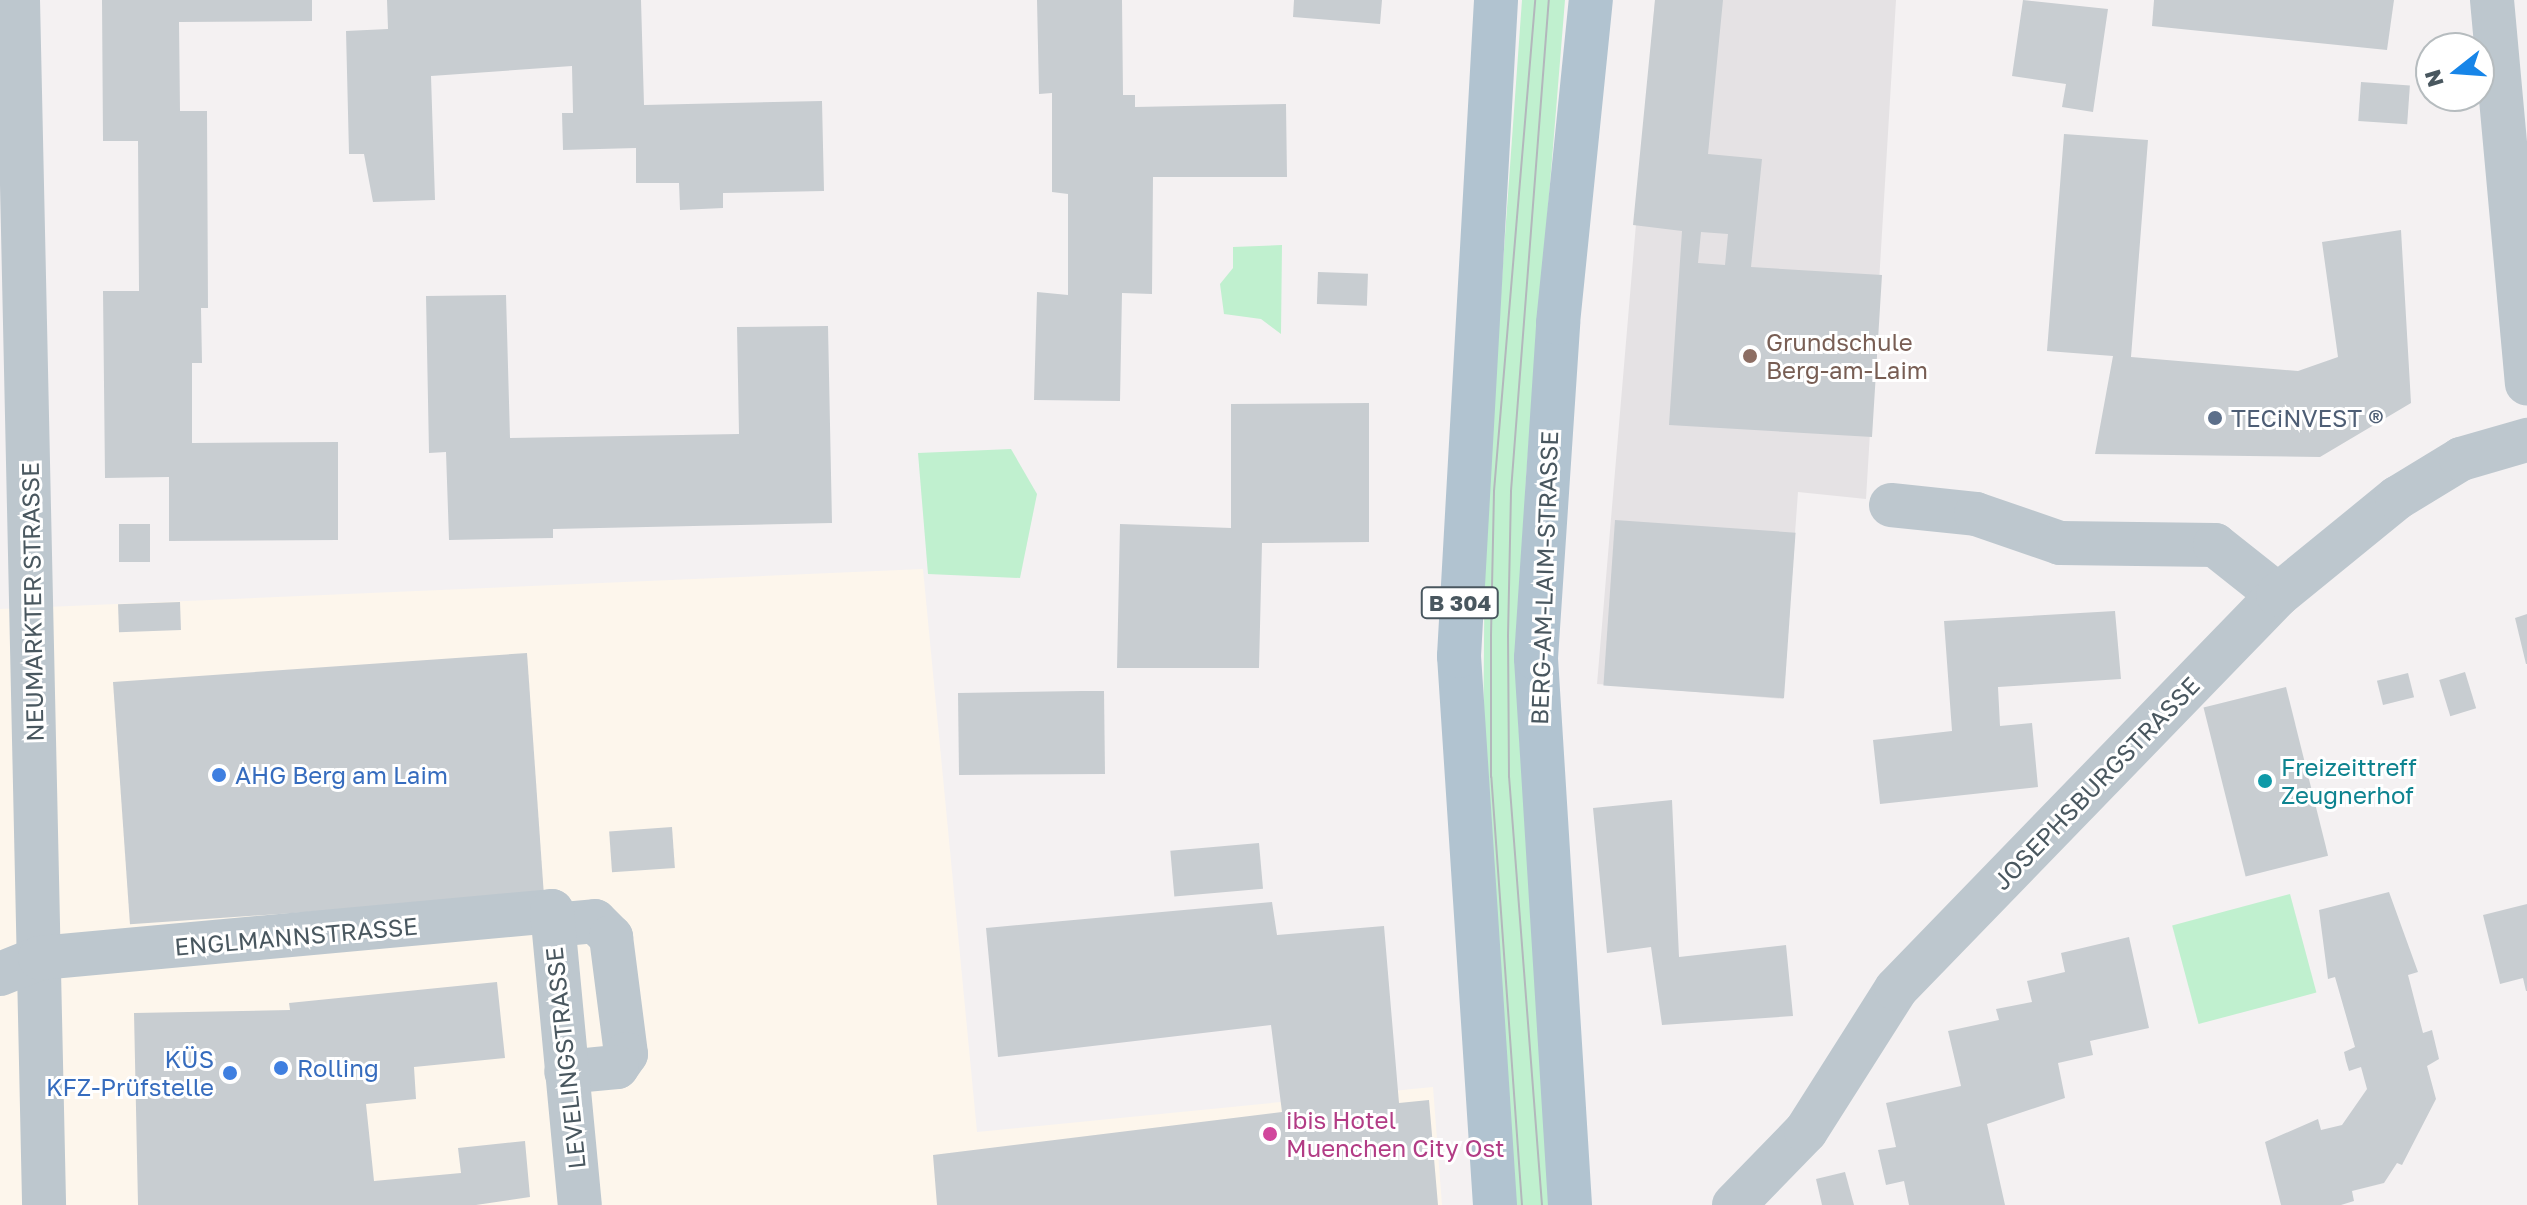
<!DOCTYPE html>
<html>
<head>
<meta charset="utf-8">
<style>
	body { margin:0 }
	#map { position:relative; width:2527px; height:1205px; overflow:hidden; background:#f4f1f2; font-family:"Golos Text",sans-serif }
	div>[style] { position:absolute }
	.commercial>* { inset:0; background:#fdf6ec }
	.education>* { inset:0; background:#e5e2e4 }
	.green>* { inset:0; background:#c0f0cf; transform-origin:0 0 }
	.building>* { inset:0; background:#c8cdd1; transform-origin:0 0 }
	.minor>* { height:44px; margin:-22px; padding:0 22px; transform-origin:22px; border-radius:22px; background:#bdc7ce }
	.major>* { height:44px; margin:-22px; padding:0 22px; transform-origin:22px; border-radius:22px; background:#b1c3d0 }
	.tram>* { height:2px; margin:-1px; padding:0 1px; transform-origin:1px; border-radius:1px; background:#b3b7bc }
	.dots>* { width:22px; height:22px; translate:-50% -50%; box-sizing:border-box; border:4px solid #fff; border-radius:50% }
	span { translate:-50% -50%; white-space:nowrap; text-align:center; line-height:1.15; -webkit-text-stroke:6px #fff; paint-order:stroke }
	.shield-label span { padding:2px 6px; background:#fff; border:2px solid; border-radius:6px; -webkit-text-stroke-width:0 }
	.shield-label { font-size:22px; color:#49575f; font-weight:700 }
	.education-label { font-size:24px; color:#785e54 }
	.left { translate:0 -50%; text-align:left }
	.service-label { font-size:24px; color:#4e5e75 }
	.street-label { font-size:24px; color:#49575f }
	.culture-label { font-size:24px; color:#0d838f }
	.shop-label { font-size:24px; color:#366cbe }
	.right { translate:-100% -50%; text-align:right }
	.hotel-label { font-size:24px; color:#b23c85 }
	.north { position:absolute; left:2415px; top:32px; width:80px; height:80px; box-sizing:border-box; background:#fff; border:2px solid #b6bcbf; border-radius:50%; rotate:253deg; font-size:22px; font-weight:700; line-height:32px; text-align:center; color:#49575f }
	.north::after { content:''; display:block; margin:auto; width:28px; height:36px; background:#1785e8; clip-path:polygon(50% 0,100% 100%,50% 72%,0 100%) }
</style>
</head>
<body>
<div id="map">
	<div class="commercial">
		<div style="clip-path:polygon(923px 569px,977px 1132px,1433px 1087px,1442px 1205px,0 1205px,0 609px)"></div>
	</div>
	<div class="education">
		<div style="clip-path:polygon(1655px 0,1896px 0,1866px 499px,1798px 492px,1783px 699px,1597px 684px)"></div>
	</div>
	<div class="green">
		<div style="clip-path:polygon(1522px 0,1565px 0,1526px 478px,1518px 718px,1553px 1205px,1516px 1205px,1483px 771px,1485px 513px)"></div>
		<div style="clip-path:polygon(1282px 245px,1281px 334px,1261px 319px,1224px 314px,1220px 284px,1233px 268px,1233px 247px)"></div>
		<div style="clip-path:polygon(1011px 449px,1037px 494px,1020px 578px,928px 574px,918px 453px)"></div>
		<div style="left:2290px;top:894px;width:102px;height:122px;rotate:75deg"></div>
	</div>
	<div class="building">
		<div style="clip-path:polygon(102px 0,312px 0,312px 21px,179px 22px,180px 111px,207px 111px,208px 308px,201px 308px,202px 363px,192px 363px,192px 443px,338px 442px,338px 540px,169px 541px,169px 477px,105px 478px,103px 291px,139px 291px,138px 141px,103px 141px)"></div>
		<div style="clip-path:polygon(387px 0,641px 0,644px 105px,822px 101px,824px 191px,723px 193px,723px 208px,680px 210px,679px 183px,636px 183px,636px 148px,563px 150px,562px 113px,573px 113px,572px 66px,431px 76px,435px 200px,373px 202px,364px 154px,349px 154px,346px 31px,388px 29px)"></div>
		<div style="clip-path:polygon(1037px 0,1122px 0,1123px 95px,1135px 95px,1135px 107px,1286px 104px,1287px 177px,1153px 177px,1152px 294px,1122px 293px,1120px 401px,1034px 400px,1037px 292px,1068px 295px,1068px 194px,1052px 192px,1052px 93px,1039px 94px)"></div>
		<div style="clip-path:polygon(1294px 0,1382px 0,1380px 24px,1293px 17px)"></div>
		<div style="clip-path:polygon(evenodd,1655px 0,1723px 0,1708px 154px,1762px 159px,1751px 267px,1882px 275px,1872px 437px,1669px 425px,1682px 231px,1633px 225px,1655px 0,1701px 232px,1728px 234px,1725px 265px,1698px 263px,1701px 232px)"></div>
		<div style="clip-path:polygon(2023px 0,2108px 9px,2093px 112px,2062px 107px,2066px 84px,2012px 76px)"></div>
		<div style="clip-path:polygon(2154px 0,2394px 0,2387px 50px,2152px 26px)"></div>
		<div style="left:2361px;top:82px;width:49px;height:39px;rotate:4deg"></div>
		<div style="clip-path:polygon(2064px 134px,2148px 140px,2131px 357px,2298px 371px,2338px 357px,2322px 242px,2401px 230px,2411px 403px,2320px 457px,2095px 454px,2113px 356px,2047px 351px)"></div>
		<div style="left:1318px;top:272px;width:50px;height:32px;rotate:2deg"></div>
		<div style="clip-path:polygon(506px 295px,510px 438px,739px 434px,737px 327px,828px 326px,832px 523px,553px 529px,553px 538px,449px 540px,446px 452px,429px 453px,426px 296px)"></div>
		<div style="clip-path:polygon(1369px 403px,1369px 542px,1262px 543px,1259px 668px,1117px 668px,1120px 524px,1231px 528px,1231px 404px)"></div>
		<div style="left:1615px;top:520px;width:181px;height:166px;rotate:4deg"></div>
		<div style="left:119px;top:524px;width:31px;height:38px"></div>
		<div style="left:180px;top:602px;width:28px;height:62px;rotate:88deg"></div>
		<div style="clip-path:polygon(2115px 611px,2121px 679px,1998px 687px,2000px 726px,2032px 723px,2038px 787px,1880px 804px,1873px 740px,1952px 731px,1944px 621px)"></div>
		<div style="clip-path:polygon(2527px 614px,2527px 664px,2526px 664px,2515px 618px)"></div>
		<div style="left:527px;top:653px;width:243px;height:415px;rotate:86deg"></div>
		<div style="left:2465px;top:672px;width:38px;height:27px;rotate:73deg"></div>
		<div style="left:2408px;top:673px;width:25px;height:32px;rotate:76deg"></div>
		<div style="left:2286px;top:687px;width:174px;height:85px;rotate:76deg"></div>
		<div style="clip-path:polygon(1082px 691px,1104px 691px,1105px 774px,959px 775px,958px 693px)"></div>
		<div style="clip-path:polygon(1672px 800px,1679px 957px,1786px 945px,1793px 1016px,1662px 1025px,1651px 947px,1607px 953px,1593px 808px)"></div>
		<div style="left:672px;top:827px;width:41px;height:63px;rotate:86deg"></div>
		<div style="left:1259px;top:843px;width:46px;height:89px;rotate:85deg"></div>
		<div style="clip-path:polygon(2389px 892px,2418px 972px,2408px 975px,2423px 1033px,2432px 1030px,2439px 1059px,2427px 1066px,2436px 1099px,2402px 1165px,2397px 1163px,2384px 1183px,2352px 1191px,2354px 1201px,2341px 1205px,2281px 1205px,2265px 1142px,2318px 1119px,2321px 1130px,2342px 1125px,2367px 1089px,2361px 1067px,2349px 1071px,2346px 1061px,2344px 1052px,2355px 1047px,2335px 977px,2328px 979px,2319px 910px)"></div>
		<div style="clip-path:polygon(1272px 902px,1277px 935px,1384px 926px,1399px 1103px,1429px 1100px,1438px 1205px,937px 1205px,933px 1155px,1282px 1112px,1271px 1025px,998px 1057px,986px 928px)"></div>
		<div style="clip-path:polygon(2527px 904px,2527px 991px,2526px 991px,2523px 978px,2500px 984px,2483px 915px)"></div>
		<div style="clip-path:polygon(2129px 937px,2149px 1028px,2090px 1041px,2093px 1055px,2058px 1063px,2065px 1098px,1987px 1124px,2005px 1205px,1909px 1205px,1904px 1181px,1886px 1185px,1878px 1150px,1896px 1147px,1886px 1103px,1961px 1086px,1948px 1031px,1999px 1020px,1996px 1009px,2032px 1002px,2027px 981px,2065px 972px,2061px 953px)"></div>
		<div style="clip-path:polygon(497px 982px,505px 1058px,414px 1067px,416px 1099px,366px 1104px,374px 1181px,461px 1173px,458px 1148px,525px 1141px,530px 1197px,476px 1205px,138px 1205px,134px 1013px,290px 1010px,289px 1003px)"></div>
		<div style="clip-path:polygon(1845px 1172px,1854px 1205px,1822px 1205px,1816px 1179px)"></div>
	</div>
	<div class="minor">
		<div style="left:18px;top:0;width:1205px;rotate:88.76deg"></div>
		<div style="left:2492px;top:0;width:385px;rotate:84.8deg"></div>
		<div style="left:1891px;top:505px;width:85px;rotate:6deg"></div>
		<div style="left:1976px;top:514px;width:89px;rotate:19deg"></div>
		<div style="left:2060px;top:543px;width:155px;rotate:0.7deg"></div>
		<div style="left:2215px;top:545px;width:80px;rotate:38.4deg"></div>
		<div style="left:553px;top:925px;width:42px;rotate:-5.4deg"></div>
		<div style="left:595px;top:921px;width:23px;rotate:45deg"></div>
		<div style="left:611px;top:937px;width:118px;rotate:82.7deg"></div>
		<div style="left:626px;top:1054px;width:16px;rotate:125deg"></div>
		<div style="left:617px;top:1067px;width:51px;rotate:174.4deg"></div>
		<div style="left:0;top:974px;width:43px;rotate:-21.8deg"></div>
		<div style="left:40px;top:958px;width:514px;rotate:-5.24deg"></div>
		<div style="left:552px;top:911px;width:295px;rotate:84.6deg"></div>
		<div style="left:1734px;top:1205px;width:103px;rotate:-45.8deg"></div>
		<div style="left:1806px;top:1131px;width:168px;rotate:-57.6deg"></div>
		<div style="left:1896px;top:989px;width:549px;rotate:-45.89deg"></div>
		<div style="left:2278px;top:595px;width:154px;rotate:-39.2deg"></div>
		<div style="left:2397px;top:498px;width:75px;rotate:-31.4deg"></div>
		<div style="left:2461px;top:459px;width:69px;rotate:-16.1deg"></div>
	</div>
	<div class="major">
		<div style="left:1495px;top:1205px;width:550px;rotate:-93.75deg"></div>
		<div style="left:1459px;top:656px;width:657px;rotate:-86.77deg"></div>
		<div style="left:1570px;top:1205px;width:548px;rotate:-93.56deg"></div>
		<div style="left:1536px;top:658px;width:336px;rotate:-86.2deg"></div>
		<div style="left:1558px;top:323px;width:325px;rotate:-84.2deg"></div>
	</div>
	<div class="tram">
		<div style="left:1522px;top:1205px;width:429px;rotate:-94.1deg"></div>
		<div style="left:1491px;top:777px;width:142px;rotate:-90deg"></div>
		<div style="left:1491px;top:635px;width:144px;rotate:-88.8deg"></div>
		<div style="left:1494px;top:491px;width:493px;rotate:-85.2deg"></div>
		<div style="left:1542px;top:1205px;width:429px;rotate:-94.4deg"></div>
		<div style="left:1509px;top:777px;width:141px;rotate:-90.4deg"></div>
		<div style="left:1508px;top:636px;width:145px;rotate:-88.8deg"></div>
		<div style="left:1511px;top:491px;width:492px;rotate:-85.6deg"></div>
	</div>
	<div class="dots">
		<div style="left:1750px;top:356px;background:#8d6e63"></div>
		<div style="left:2215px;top:418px;background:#5c6f8a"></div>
		<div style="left:219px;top:775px;background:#3f7fe0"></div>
		<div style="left:2265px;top:781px;background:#0f9aa8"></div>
		<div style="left:281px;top:1068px;background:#3f7fe0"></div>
		<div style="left:230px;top:1073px;background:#3f7fe0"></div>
		<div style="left:1270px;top:1134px;background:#d1479c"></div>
	</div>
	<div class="shield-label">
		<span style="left:1460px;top:603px">B 304</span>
	</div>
	<div class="education-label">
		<span class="left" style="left:1766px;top:356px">Grundschule<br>Berg-am-Laim</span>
	</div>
	<div class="service-label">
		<span class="left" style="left:2231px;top:418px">TECiNVEST ®</span>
	</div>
	<div class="street-label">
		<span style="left:1544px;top:578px;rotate:-88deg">BERG-AM-LAIM-STRASSE</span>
		<span style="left:32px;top:602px;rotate:-91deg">NEUMARKTER STRASSE</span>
		<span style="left:2096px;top:783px;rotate:-46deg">JOSEPHSBURGSTRASSE</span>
		<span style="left:296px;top:936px;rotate:-5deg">ENGLMANNSTRASSE</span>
		<span style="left:565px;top:1058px;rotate:-96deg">LEVELINGSTRASSE</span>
	</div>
	<div class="culture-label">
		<span class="left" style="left:2281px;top:781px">Freizeittreff<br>Zeugnerhof</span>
	</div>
	<div class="shop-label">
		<span class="left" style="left:235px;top:775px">AHG Berg am Laim</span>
		<span class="right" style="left:214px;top:1073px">KÜS<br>KFZ-Prüfstelle</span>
		<span class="left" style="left:297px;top:1068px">Rolling</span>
	</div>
	<div class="hotel-label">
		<span class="left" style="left:1286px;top:1134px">ibis Hotel<br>Muenchen City Ost</span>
	</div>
	<div class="north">N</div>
</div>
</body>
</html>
